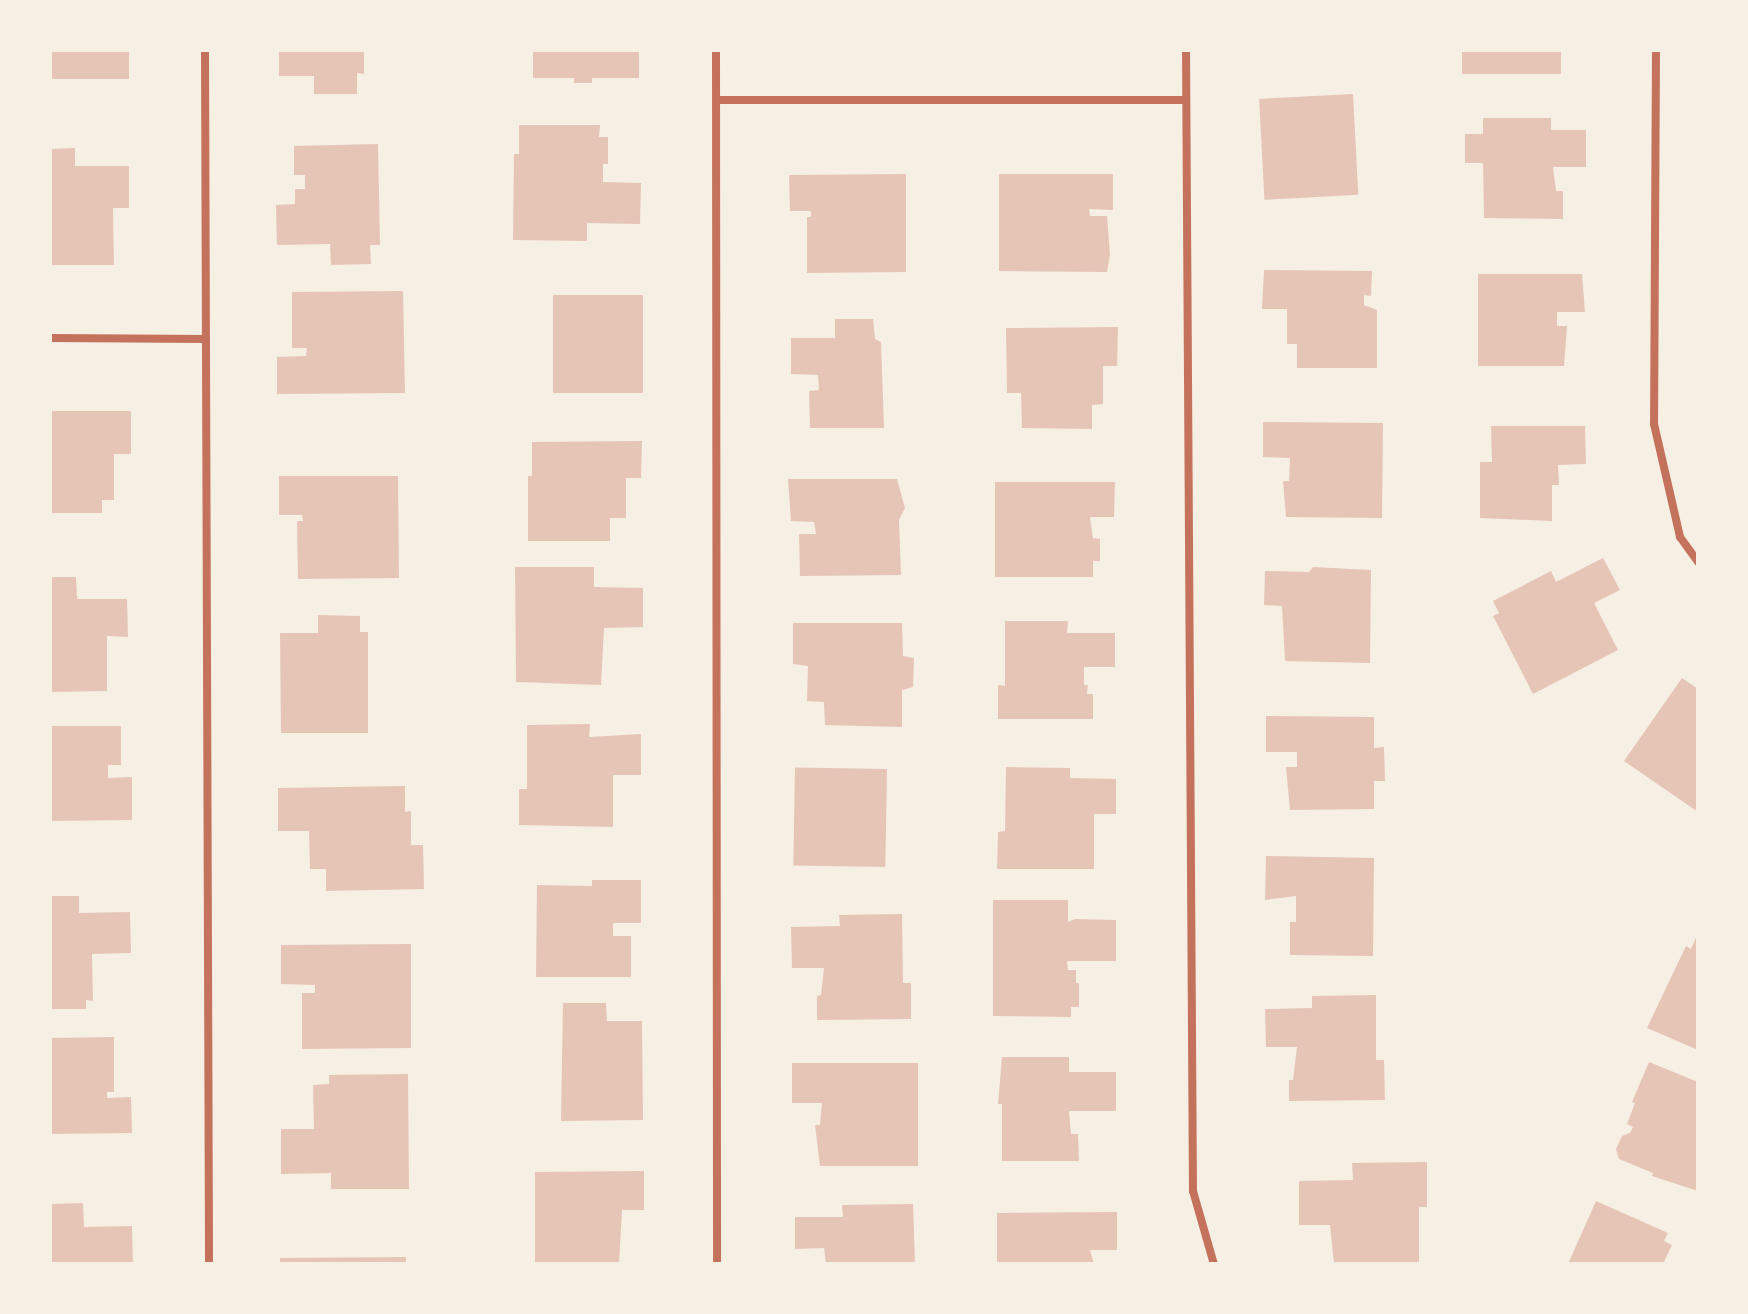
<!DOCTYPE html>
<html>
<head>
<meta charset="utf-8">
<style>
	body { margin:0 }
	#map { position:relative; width:1748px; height:1314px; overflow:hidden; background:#f6efe4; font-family:Mulish,sans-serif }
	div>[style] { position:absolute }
	.building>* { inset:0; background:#e6c5b7; transform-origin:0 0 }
	.minor>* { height:8px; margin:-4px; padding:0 4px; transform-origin:4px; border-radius:4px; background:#c5725c }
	span { translate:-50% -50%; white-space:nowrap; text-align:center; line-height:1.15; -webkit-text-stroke:6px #f6efe4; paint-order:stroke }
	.frame { position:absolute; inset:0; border:52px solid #f6efe4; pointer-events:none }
</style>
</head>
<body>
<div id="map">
	<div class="building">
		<div style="left:50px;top:50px;width:79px;height:29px"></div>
		<div style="clip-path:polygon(279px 50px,364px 50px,364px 74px,357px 73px,357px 94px,314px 94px,314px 76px,279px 76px)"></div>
		<div style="clip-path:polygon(533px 50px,639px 50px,639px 78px,592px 78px,592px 83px,574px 83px,574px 78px,533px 78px)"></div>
		<div style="left:1462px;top:50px;width:99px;height:24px"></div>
		<div style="left:1353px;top:94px;width:101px;height:94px;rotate:87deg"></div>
		<div style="clip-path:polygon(1483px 118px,1551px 118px,1551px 130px,1586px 130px,1586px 167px,1553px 167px,1556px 191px,1563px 191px,1563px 219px,1484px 218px,1483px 163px,1465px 163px,1465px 134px,1483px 134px)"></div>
		<div style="clip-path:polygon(519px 125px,600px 125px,599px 137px,608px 137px,608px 164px,603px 164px,603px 182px,641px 183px,640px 224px,587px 223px,587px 241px,513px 240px,514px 154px,519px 154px)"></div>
		<div style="clip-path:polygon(378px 144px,380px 245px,370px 245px,371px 264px,331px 265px,330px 244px,277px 245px,276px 205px,295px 204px,295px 189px,305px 189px,305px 175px,294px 175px,294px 146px)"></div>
		<div style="clip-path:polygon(75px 148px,75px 166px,129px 166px,129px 208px,113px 208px,114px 265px,50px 265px,50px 149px)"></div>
		<div style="clip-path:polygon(906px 174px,906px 272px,807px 273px,807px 217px,811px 217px,811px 211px,790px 211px,789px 175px)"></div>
		<div style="clip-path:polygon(999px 174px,1113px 174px,1113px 210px,1089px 209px,1090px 216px,1107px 216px,1110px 255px,1107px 272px,999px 271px)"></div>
		<div style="clip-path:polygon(1264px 270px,1372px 271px,1371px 296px,1364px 295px,1364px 305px,1377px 310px,1377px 368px,1297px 368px,1297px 344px,1287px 344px,1287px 309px,1262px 309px)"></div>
		<div style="clip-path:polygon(1478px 274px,1582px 274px,1585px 312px,1557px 312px,1557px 326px,1567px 326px,1564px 366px,1478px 366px)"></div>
		<div style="clip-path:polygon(403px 291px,405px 393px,277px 394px,277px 357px,306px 356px,307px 348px,292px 348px,292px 292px)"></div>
		<div style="left:553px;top:295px;width:90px;height:98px"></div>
		<div style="clip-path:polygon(835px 319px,873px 319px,875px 339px,881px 342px,884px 428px,810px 428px,809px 391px,819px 390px,818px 375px,791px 374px,791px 338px,835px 338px)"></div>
		<div style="clip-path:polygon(1118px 327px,1117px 366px,1103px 366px,1103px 404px,1092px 405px,1092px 429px,1022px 428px,1021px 393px,1007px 393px,1006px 328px)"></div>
		<div style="clip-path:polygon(50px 411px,131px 411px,131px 454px,114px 454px,114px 500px,102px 500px,102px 513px,50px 513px)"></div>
		<div style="clip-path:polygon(1263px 422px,1383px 423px,1382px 518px,1286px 517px,1283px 481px,1289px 481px,1290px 458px,1263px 457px)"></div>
		<div style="clip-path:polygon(1491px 426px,1585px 426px,1586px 464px,1558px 465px,1559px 485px,1552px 485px,1552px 521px,1480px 518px,1480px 462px,1492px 462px)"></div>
		<div style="clip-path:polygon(642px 441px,641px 478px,626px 478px,626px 518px,610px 518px,610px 541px,528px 541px,528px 476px,532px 476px,532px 442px)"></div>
		<div style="clip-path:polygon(279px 476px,398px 476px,399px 578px,298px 579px,297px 521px,303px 521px,302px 515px,279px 515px)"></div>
		<div style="clip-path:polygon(788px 479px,897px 479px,905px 508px,899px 520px,901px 575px,800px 576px,799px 534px,816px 534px,814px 522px,791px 521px)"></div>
		<div style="clip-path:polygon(995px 482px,1115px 482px,1114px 517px,1090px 517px,1093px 538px,1100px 539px,1100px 561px,1093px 561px,1093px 577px,995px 577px)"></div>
		<div style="clip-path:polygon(1603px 558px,1620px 590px,1594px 603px,1618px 650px,1533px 694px,1493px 616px,1499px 613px,1493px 601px,1551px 571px,1556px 582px)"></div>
		<div style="clip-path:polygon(515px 567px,594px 567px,594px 587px,643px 588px,643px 627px,604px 628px,601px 685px,516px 682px)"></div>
		<div style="clip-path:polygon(1313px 567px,1371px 570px,1370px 663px,1285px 661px,1282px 606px,1264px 605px,1265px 571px,1309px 572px)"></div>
		<div style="clip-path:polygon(50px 577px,76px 577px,77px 599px,127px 599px,128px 637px,107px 636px,107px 691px,50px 692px)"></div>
		<div style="clip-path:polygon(318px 615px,360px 616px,360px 632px,368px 632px,368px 733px,281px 733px,280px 633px,318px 633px)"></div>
		<div style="clip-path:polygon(1005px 621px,1068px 621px,1067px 633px,1115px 633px,1115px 667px,1084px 667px,1084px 685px,1088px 685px,1087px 694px,1093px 694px,1093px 719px,998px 719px,998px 685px,1005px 686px)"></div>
		<div style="clip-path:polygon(793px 623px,902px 623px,903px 656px,914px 658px,913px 687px,902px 690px,902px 727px,825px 725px,824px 702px,807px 701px,808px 666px,793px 664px)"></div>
		<div style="clip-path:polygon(1682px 678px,1698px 689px,1698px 812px,1624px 761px)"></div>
		<div style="clip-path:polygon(1266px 716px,1374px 717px,1374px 748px,1384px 747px,1385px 781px,1374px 781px,1374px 809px,1290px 810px,1286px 767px,1297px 767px,1297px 752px,1266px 752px)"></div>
		<div style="clip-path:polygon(590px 724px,589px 737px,641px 734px,641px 775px,613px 775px,613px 827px,519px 825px,519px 789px,527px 789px,527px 725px)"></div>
		<div style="clip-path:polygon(50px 726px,121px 726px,121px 765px,108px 765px,108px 778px,132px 777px,132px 820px,50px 821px)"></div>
		<div style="clip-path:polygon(1006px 767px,1070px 768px,1070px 778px,1116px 779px,1116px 814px,1094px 814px,1094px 869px,997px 869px,998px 832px,1005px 831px)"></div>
		<div style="left:887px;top:769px;width:98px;height:92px;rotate:91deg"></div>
		<div style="clip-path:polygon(405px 786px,405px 812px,411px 811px,411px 845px,423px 845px,424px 889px,326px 891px,326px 869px,310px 869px,309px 831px,278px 831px,278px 788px)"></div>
		<div style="clip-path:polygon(1266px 856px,1374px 858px,1373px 956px,1290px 955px,1290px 922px,1296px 922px,1296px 896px,1265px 900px)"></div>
		<div style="clip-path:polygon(592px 880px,641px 880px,641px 923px,613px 923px,613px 936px,631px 936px,631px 977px,536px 977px,537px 885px,592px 886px)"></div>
		<div style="clip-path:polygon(50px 896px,79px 896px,79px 913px,130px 912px,131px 953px,92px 954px,93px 1001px,86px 1000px,86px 1009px,50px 1009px)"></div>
		<div style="clip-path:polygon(993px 900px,1068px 900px,1068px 922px,1075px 919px,1116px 920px,1116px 961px,1067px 961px,1068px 970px,1076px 970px,1076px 983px,1079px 983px,1079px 1007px,1071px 1007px,1071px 1017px,993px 1016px)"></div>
		<div style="clip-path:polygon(902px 914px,903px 983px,911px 983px,911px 1019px,817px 1020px,817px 996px,821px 995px,824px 968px,792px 968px,791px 927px,840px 926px,839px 915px)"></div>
		<div style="clip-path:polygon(1698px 933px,1698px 1050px,1647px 1028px,1686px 946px,1691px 949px)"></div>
		<div style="clip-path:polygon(411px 944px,411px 1048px,302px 1049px,302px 993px,315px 993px,315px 985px,281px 984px,281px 945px)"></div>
		<div style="clip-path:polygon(1376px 995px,1376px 1060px,1384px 1060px,1385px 1100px,1289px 1101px,1289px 1080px,1293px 1080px,1297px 1047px,1266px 1047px,1265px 1009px,1312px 1008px,1312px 996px)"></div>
		<div style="clip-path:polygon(563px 1003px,606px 1003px,607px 1021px,642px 1021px,643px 1120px,561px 1121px)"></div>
		<div style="clip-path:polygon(114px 1037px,114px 1092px,107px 1092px,107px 1098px,131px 1097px,132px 1133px,50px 1134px,50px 1038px)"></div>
		<div style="clip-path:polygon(1002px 1057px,1069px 1057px,1069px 1072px,1116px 1072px,1116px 1111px,1069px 1111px,1071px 1134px,1078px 1134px,1079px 1161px,1002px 1161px,1002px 1104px,998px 1104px)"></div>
		<div style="clip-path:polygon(1649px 1062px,1698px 1082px,1698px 1191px,1652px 1176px,1653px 1173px,1619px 1159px,1616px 1149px,1622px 1136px,1630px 1133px,1633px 1127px,1627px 1124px,1635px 1103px,1632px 1102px)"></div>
		<div style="clip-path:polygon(792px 1063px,918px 1063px,918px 1166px,820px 1166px,815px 1125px,820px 1125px,822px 1103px,792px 1103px)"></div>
		<div style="clip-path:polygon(408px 1074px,409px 1189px,331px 1189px,331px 1173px,281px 1174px,281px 1129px,314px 1129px,313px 1085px,329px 1084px,329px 1075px)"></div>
		<div style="clip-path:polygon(1427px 1162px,1427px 1207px,1419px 1207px,1419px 1264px,1334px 1264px,1330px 1225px,1299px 1225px,1299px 1181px,1353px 1180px,1352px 1163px)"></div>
		<div style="clip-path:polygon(644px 1171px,644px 1210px,622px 1210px,619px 1264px,535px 1264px,535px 1172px)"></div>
		<div style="clip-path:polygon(1596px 1201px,1668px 1233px,1664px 1241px,1672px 1245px,1663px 1264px,1568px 1264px)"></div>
		<div style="clip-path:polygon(83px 1203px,84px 1227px,132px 1226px,133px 1264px,50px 1264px,50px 1204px)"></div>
		<div style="clip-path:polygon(913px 1204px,915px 1264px,826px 1264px,824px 1248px,795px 1249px,795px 1217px,843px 1217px,842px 1205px)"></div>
		<div style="clip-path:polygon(1117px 1212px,1117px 1250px,1090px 1250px,1094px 1264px,997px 1264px,997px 1213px)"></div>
		<div style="clip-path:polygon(406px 1257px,406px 1264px,280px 1264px,280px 1258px)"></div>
	</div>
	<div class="minor">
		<div style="left:205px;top:50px;width:1214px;rotate:89.81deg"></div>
		<div style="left:716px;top:50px;width:1214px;rotate:89.95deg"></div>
		<div style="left:1186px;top:50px;width:1141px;rotate:89.65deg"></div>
		<div style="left:1193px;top:1191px;width:76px;rotate:74deg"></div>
		<div style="left:1656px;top:50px;width:374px;rotate:90.3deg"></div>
		<div style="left:1654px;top:424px;width:116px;rotate:77deg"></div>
		<div style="left:1680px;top:537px;width:31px;rotate:54deg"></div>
		<div style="left:717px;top:100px;width:469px"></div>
		<div style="left:50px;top:338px;width:156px;rotate:0.4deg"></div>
	</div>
	<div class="frame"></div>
</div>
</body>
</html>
